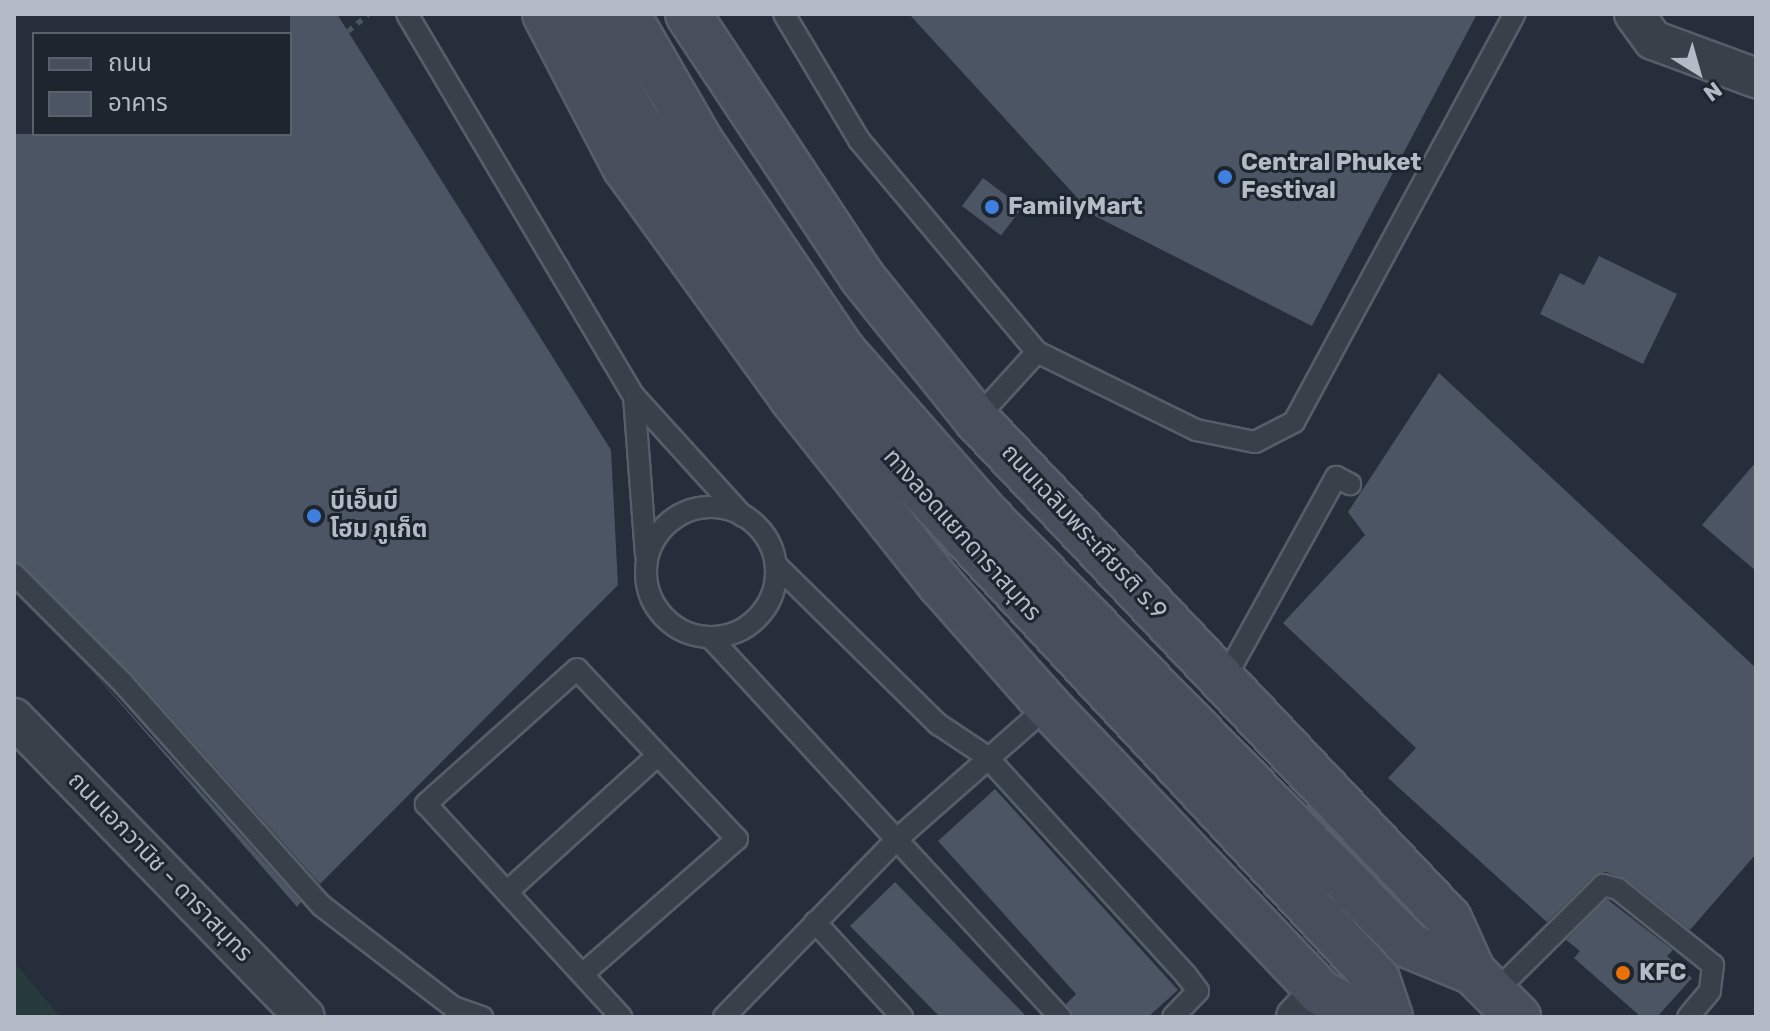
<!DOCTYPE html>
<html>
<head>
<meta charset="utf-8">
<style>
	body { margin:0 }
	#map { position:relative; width:1770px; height:1031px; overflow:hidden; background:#252e3a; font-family:Rubik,"Noto Sans Thai",sans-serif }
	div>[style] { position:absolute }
	.green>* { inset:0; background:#283b3c }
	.building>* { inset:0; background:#4b5563; transform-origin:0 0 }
	.path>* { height:5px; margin-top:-2.5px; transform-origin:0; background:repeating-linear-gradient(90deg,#46585a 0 6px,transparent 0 12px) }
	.roads { filter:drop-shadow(2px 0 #565e68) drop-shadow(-2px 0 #565e68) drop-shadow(0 2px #565e68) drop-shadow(0 -2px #565e68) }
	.lane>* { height:20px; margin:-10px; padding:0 10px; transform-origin:10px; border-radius:10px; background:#38404a }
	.lane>.ring { margin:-10px; padding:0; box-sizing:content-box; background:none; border:20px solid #38404a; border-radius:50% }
	.street>* { height:38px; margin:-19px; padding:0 19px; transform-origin:19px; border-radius:19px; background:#38404a }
	.secondary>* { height:44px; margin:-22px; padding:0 22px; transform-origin:22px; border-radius:22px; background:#474f5d }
	.dots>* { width:22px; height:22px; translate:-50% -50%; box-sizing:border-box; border:4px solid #1d252f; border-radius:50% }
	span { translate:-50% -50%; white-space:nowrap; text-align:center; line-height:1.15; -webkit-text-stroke:6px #1d252f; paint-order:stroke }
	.poi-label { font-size:24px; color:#b4bbc6; font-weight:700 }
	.left { translate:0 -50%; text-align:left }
	.street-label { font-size:24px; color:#b4bbc6 }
	.frame { position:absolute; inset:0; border:16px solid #b4bbc6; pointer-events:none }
	.legend { position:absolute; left:32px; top:32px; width:260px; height:104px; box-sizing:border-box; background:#1d252f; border:2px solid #59616b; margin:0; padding:10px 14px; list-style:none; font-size:24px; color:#b4bbc6 }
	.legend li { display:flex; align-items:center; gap:16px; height:40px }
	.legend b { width:40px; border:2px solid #59616b }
	.north { position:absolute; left:1658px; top:32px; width:80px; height:80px; -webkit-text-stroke:6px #1d252f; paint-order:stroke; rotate:143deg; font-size:22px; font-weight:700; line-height:32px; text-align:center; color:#b4bbc6 }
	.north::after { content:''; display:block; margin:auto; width:28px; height:36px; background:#b4bbc6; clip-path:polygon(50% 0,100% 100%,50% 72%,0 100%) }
</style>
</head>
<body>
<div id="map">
	<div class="green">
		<div style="clip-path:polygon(14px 962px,60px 1017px,14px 1017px)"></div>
	</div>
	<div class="building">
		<div style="clip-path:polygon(290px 14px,337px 14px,611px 450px,618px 585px,320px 884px,132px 674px,14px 561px,14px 134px,290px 134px)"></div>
		<div style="clip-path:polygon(909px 14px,1477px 14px,1312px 326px,1093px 215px)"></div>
		<div style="left:983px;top:178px;width:49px;height:35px;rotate:37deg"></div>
		<div style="clip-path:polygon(1599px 256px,1677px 294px,1643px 364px,1540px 314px,1560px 273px,1584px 285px)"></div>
		<div style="clip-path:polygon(1439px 373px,1756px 668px,1756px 854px,1690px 930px,1626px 879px,1606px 872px,1594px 876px,1547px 922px,1388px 778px,1416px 748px,1283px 623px,1365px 535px,1348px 512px)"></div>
		<div style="clip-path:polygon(1756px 462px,1756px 571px,1702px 525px)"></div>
		<div style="clip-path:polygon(86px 664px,301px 902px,297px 907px)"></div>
		<div style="clip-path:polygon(995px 789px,1178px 990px,1148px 1017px,1073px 1017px,1066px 1004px,1076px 994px,938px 841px)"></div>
		<div style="clip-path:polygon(895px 882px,1027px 1017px,940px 1017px,850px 926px)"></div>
		<div style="clip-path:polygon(1607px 899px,1673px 950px,1667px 956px,1692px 978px,1657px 1017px,1641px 1017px,1574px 958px,1580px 951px,1566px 940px)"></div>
	</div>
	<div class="path">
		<div style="left:348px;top:31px;width:26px;rotate:-40deg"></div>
	</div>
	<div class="roads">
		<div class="lane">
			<div style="left:407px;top:14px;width:444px;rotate:59.3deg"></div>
			<div style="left:634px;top:396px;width:162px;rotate:47.8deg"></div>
			<div style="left:784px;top:14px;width:147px;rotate:59.2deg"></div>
			<div style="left:859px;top:140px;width:277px;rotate:50deg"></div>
			<div style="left:634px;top:396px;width:159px;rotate:85.7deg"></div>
			<div style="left:976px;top:419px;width:91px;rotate:-47.7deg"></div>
			<div style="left:1037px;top:352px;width:177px;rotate:26.1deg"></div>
			<div style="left:1196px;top:430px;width:60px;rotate:11.5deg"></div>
			<div style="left:1255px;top:442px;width:44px;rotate:-27.1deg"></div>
			<div style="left:1294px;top:422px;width:464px;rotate:-61.6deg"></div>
			<div class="ring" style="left:646px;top:507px;width:110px;height:110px"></div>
			<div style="left:777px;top:566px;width:226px;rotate:44.5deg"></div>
			<div style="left:938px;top:724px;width:58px;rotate:33.7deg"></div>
			<div style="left:986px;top:756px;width:297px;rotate:47.6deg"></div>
			<div style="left:1186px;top:975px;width:20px;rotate:53deg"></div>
			<div style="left:1198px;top:991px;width:36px;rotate:134deg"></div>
			<div style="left:14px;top:574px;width:154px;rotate:45deg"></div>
			<div style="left:123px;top:683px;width:299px;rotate:48.3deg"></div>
			<div style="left:322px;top:906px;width:165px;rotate:37.6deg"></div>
			<div style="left:453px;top:1007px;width:31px;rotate:19deg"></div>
			<div style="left:710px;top:637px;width:517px;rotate:47.35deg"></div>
			<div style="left:1224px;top:680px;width:232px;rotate:-61.1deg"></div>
			<div style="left:1336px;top:477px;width:16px;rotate:27deg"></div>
			<div style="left:508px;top:891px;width:202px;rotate:-42.2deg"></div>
			<div style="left:815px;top:922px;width:129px;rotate:47.5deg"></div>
			<div style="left:585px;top:972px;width:202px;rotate:-41.2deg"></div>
			<div style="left:737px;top:839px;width:233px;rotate:-133.3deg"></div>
			<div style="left:577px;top:669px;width:203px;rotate:138.2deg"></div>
			<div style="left:426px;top:804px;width:289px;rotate:47.5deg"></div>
			<div style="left:1494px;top:993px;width:153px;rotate:-44.7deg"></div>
			<div style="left:1603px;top:885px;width:16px;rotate:15deg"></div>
			<div style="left:1618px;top:889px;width:122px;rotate:38.7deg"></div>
			<div style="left:1713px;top:965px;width:26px;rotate:97deg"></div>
			<div style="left:1710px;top:991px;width:34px;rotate:130deg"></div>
			<div style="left:724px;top:1017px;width:245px;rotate:-45.8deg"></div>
			<div style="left:895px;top:841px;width:204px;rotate:-41.4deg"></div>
		</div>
		<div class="street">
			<div style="left:1634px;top:14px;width:32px;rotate:54deg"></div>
			<div style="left:1653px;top:40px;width:110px;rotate:20.3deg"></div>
			<div style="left:14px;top:718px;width:417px;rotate:45.8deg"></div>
			<div style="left:1296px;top:1017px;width:35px;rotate:-46deg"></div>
		</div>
		<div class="secondary">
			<div style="left:545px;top:14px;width:173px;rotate:62.4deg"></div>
			<div style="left:625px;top:167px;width:285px;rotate:54.1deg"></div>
			<div style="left:792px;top:398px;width:238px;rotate:51.5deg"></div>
			<div style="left:940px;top:584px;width:163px;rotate:48.5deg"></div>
			<div style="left:1048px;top:706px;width:395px;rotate:46.4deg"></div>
			<div style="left:1320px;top:992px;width:52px;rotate:28.5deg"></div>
			<div style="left:579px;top:14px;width:120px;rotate:61.7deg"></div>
			<div style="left:636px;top:120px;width:411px;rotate:53deg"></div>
			<div style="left:883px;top:448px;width:725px;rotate:47.07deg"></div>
			<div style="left:1377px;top:979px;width:40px;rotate:71.1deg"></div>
			<div style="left:627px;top:14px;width:148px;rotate:60deg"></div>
			<div style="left:701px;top:142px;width:253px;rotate:55.8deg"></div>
			<div style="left:843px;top:351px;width:221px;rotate:48.7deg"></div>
			<div style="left:989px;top:517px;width:601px;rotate:45.54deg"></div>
			<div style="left:1410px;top:946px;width:68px;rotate:22.4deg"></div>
			<div style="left:688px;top:14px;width:315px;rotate:56.5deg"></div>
			<div style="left:862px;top:277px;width:182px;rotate:51.2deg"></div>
			<div style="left:976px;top:419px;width:688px;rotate:46.59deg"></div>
			<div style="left:1449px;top:919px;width:58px;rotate:65.6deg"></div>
			<div style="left:1473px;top:972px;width:64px;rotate:45deg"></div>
		</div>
	</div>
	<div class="dots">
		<div style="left:1225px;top:177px;background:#3f7fe0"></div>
		<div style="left:992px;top:207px;background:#3f7fe0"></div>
		<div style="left:314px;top:516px;background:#3f7fe0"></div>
		<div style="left:1623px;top:973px;background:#e8710a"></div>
	</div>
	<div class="poi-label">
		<span class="left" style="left:1241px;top:177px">Central Phuket<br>Festival</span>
		<span class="left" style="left:1008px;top:207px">FamilyMart</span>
		<span class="left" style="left:330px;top:516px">บีเอ็นบี<br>โฮม ภูเก็ต</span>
		<span class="left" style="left:1639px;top:973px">KFC</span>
	</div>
	<div class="street-label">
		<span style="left:1084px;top:532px;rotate:47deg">ถนนเฉลิมพระเกียรติ ร.9</span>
		<span style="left:962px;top:535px;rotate:48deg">ทางลอดแยกดาราสมุทร</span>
		<span style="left:160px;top:867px;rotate:46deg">ถนนเอกวานิช - ดาราสมุทร</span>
	</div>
	<div class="frame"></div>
	<ul class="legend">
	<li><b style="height:10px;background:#474f5d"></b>ถนน</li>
	<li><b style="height:22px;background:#4b5563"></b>อาคาร</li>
	</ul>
	<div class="north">N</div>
</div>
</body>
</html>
